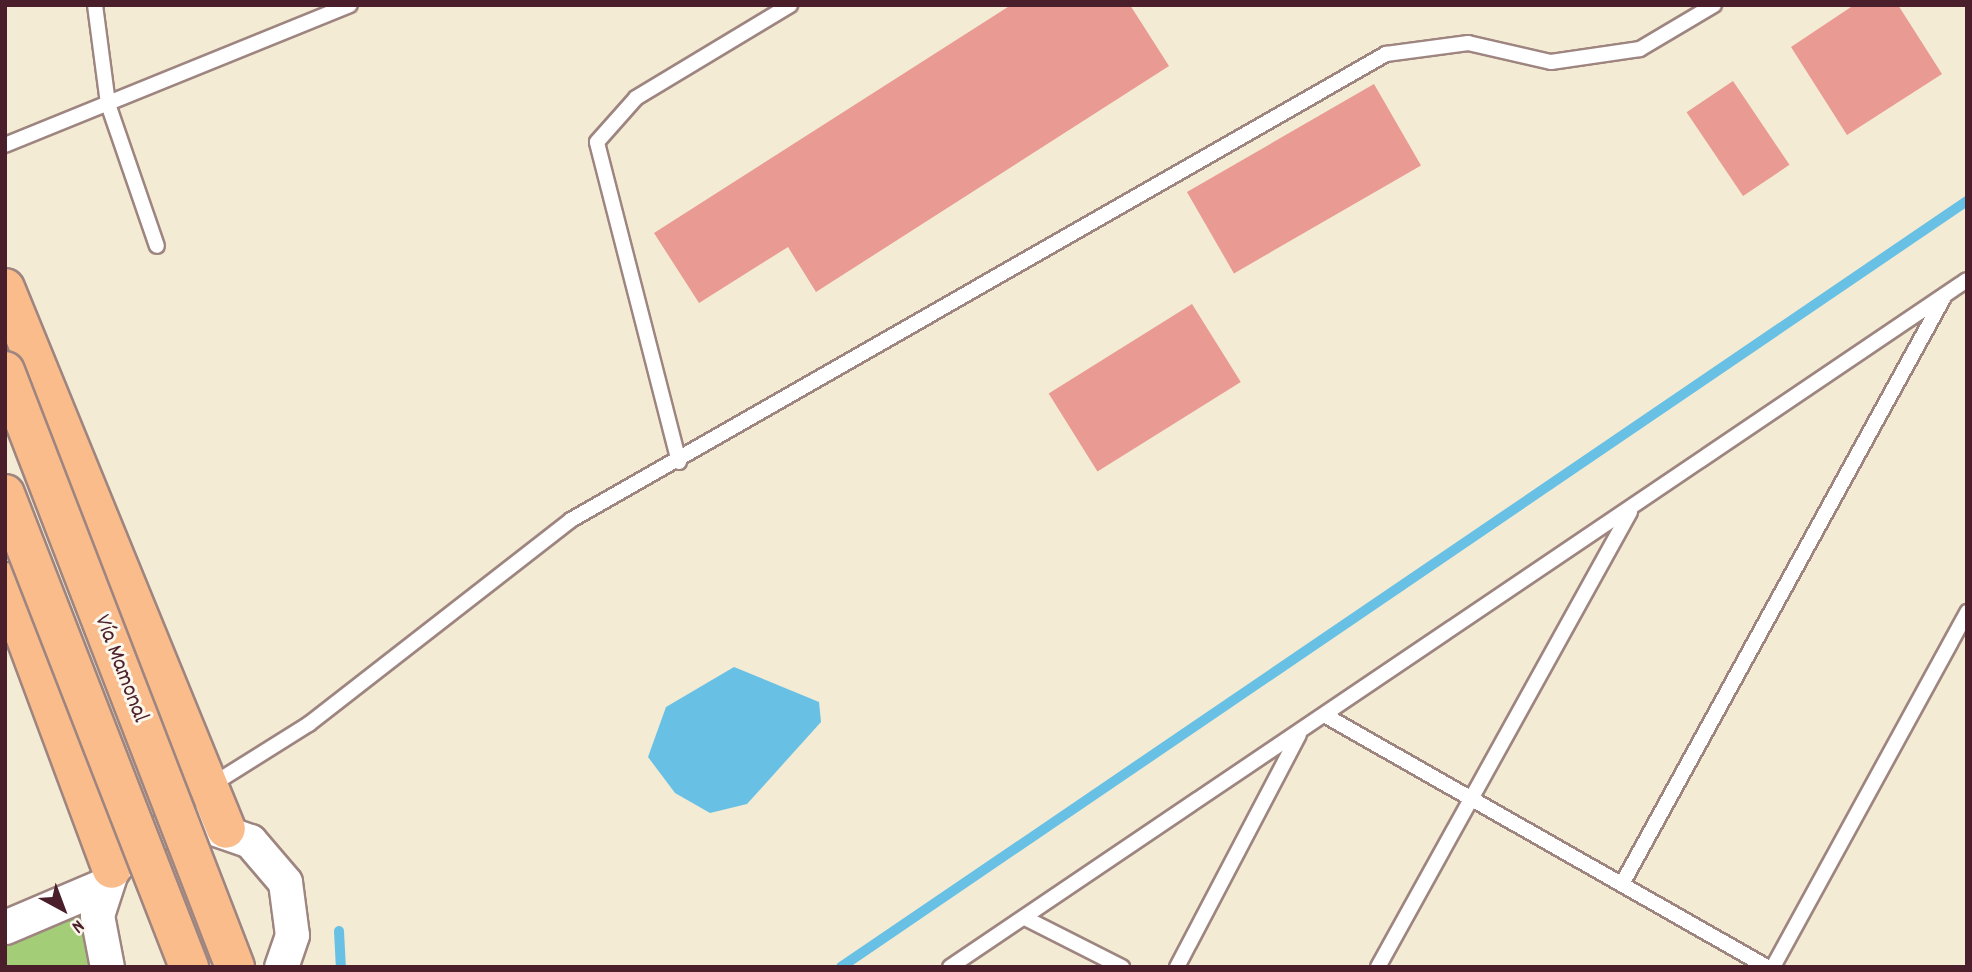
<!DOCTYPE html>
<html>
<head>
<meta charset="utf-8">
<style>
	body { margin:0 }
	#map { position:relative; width:1972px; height:972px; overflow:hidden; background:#f3ebd4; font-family:Dekko,sans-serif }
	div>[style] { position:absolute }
	.green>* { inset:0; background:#a4cd78 }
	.water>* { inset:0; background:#68c1e5 }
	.stream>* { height:10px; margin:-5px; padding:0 5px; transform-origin:5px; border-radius:5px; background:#68c1e5 }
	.building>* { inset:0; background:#e99a92; transform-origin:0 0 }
	.roads { filter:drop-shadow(2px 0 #9e8580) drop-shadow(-2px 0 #9e8580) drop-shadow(0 2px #9e8580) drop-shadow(0 -2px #9e8580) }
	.service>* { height:14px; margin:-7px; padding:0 7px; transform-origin:7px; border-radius:7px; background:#fff }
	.tertiary>* { height:33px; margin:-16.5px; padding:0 16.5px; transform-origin:16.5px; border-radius:16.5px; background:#fff }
	.primary>* { height:38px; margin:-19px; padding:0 19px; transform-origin:19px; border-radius:19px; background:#fabc8b }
	.bridges { filter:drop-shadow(2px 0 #9e8580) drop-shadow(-2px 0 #9e8580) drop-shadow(0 2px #9e8580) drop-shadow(0 -2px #9e8580) }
	.primary-bridge>* { height:38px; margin:-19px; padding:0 19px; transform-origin:19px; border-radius:19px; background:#fabc8b }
	span { translate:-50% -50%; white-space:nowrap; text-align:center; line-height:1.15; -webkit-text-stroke:6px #fbf7ec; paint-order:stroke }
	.street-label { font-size:24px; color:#4a1f2b }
	.frame { position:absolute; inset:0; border:7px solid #4a1f2b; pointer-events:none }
	.north { position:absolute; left:28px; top:874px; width:70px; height:70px; -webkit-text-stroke:5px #fbf7ec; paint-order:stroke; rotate:139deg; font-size:19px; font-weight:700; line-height:28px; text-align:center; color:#4a1f2b }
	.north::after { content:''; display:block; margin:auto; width:24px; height:32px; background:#4a1f2b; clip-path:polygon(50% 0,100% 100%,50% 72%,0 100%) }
</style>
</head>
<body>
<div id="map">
	<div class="green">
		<div style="clip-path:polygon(86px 903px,85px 945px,98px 967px,5px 967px,5px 939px)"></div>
	</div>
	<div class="water">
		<div style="clip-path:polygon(734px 667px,819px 702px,821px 722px,747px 804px,710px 813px,675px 793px,648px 757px,666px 707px)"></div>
	</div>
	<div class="stream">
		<div style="left:339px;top:931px;width:36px;rotate:87deg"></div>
		<div style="left:841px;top:967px;width:1362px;rotate:-34.23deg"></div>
	</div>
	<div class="building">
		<div style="clip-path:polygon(1011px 5px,1130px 5px,1169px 66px,816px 292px,788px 247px,699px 303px,654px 233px)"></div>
		<div style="clip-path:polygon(1854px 5px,1898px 5px,1942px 74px,1847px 135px,1791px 47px)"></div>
		<div style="left:1733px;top:81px;width:101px;height:56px;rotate:56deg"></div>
		<div style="left:1374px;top:84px;width:94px;height:216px;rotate:60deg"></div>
		<div style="left:1192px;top:304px;width:92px;height:169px;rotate:58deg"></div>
	</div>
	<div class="roads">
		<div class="service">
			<div style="left:95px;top:5px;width:100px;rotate:82.5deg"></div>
			<div style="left:108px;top:104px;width:150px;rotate:71deg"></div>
			<div style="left:5px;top:145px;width:372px;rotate:-22.1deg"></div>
			<div style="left:679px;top:462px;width:330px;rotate:-104.4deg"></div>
			<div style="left:597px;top:142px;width:59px;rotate:-48.4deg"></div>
			<div style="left:636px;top:98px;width:180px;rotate:-31.1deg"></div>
			<div style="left:1326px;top:716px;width:507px;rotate:29.65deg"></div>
			<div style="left:210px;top:786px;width:117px;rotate:-32.1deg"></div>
			<div style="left:309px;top:724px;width:332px;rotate:-37.9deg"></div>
			<div style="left:571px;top:520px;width:939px;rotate:-29.76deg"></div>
			<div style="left:1386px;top:54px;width:83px;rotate:-7.6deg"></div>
			<div style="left:1468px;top:43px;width:85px;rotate:12.9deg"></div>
			<div style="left:1551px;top:62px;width:90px;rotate:-8.3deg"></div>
			<div style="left:1640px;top:49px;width:86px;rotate:-30.7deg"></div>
			<div style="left:1622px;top:884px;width:667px;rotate:-61.25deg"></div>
			<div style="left:1025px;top:918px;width:109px;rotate:26.8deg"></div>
			<div style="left:950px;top:967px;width:1227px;rotate:-34.04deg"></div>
			<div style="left:1177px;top:967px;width:262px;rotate:-62.3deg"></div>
			<div style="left:1378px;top:967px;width:520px;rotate:-61.02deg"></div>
			<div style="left:1773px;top:967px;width:405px;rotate:-61.3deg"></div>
		</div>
		<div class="tertiary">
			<div style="left:5px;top:927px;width:108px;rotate:-23deg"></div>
			<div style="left:107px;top:967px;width:53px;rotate:-100.9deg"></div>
			<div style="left:97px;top:915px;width:48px;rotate:-71.9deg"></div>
			<div style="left:112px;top:869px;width:50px;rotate:-42.6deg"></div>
			<div style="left:149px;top:835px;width:50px;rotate:-13.8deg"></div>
			<div style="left:198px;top:823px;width:55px;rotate:19.1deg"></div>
			<div style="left:250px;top:841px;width:54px;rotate:49.5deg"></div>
			<div style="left:285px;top:882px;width:53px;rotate:82.5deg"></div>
			<div style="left:292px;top:935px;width:34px;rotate:109deg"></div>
		</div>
		<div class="primary">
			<div style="left:5px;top:288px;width:584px;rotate:67.78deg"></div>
			<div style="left:5px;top:582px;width:306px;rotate:69.6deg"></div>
		</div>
	</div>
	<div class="bridges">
		<div class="primary-bridge">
			<div style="left:5px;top:371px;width:639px;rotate:68.9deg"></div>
			<div style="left:5px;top:494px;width:508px;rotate:68.74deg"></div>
		</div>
	</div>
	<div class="street-label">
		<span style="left:120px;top:669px;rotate:69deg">Vía Mamonal</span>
	</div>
	<div class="frame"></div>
	<div class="north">N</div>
</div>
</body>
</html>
